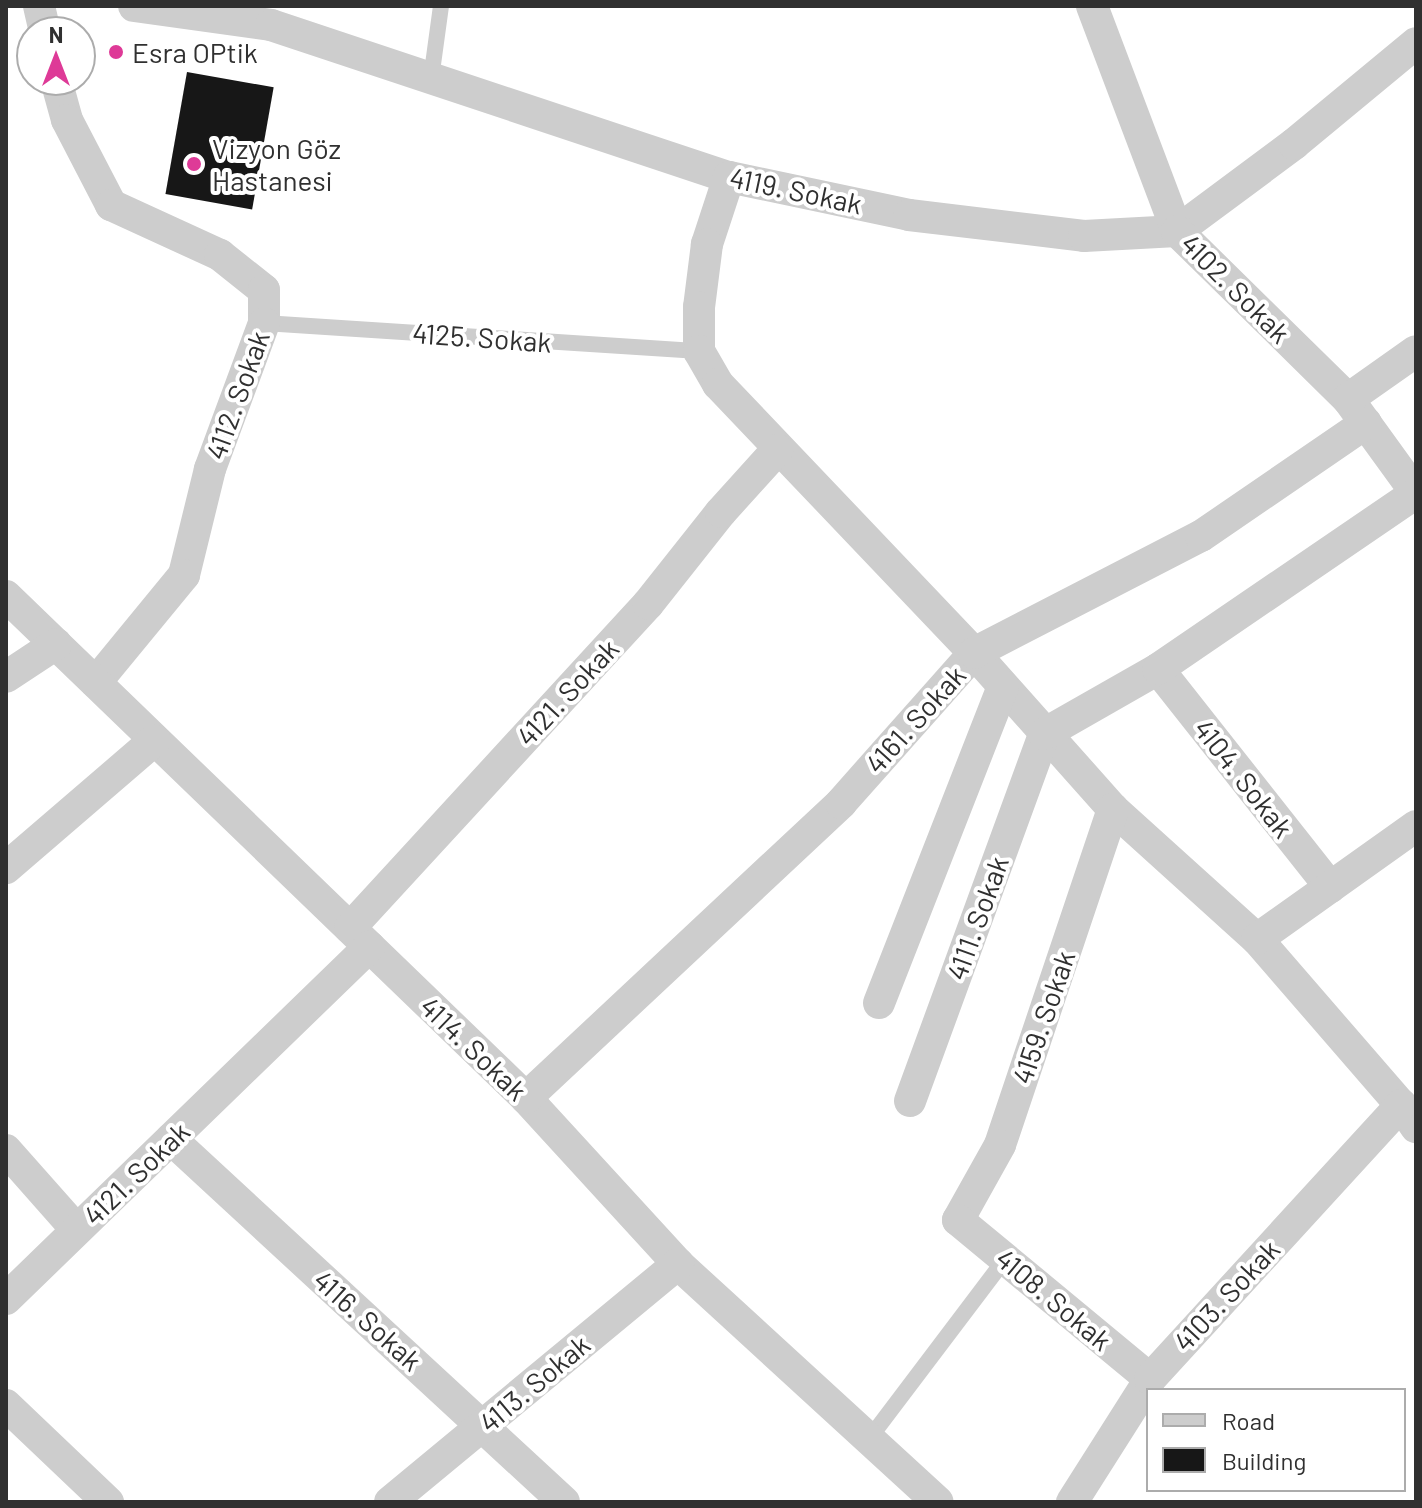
<!DOCTYPE html>
<html>
<head>
<meta charset="utf-8">
<style>
	body { margin:0 }
	#map { position:relative; width:1422px; height:1508px; overflow:hidden; background:#fff; font-family:Barlow,sans-serif }
	div>[style] { position:absolute }
	.building>* { inset:0; background:#171717; transform-origin:0 0 }
	.lane>* { height:16px; margin:-8px; padding:0 8px; transform-origin:8px; border-radius:8px; background:#cdcdcd }
	.street>* { height:32px; margin:-16px; padding:0 16px; transform-origin:16px; border-radius:16px; background:#cdcdcd }
	.dots>* { width:22px; height:22px; translate:-50% -50%; box-sizing:border-box; border:4px solid #fff; border-radius:50% }
	span { translate:-50% -50%; white-space:nowrap; text-align:center; line-height:1.15; -webkit-text-stroke:8px #fff; paint-order:stroke }
	.poi-label { font-size:28px; color:#303030 }
	.left { translate:0 -50%; text-align:left }
	.street-label { font-size:28px; color:#303030 }
	.frame { position:absolute; inset:0; border:8px solid #303030; pointer-events:none }
	.legend { position:absolute; left:1146px; top:1388px; width:260px; height:104px; box-sizing:border-box; background:#fff; border:2px solid #acacac; margin:0; padding:10px 14px; list-style:none; font-size:24px; color:#303030 }
	.legend li { display:flex; align-items:center; gap:16px; height:40px }
	.legend b { width:40px; border:2px solid #acacac }
	.north { position:absolute; left:16px; top:16px; width:80px; height:80px; box-sizing:border-box; background:#fff; border:2px solid #acacac; border-radius:50%; rotate:0deg; font-size:22px; font-weight:700; line-height:32px; text-align:center; color:#303030 }
	.north::after { content:''; display:block; margin:auto; width:28px; height:36px; background:#de3a97; clip-path:polygon(50% 0,100% 100%,50% 72%,0 100%) }
</style>
</head>
<body>
<div id="map">
	<div class="building">
		<div style="left:187px;top:72px;width:88px;height:124px;rotate:10deg"></div>
	</div>
	<div class="lane">
		<div style="left:431px;top:79px;width:74px;rotate:-82.2deg"></div>
		<div style="left:264px;top:323px;width:436px;rotate:3.7deg"></div>
		<div style="left:869px;top:1439px;width:226px;rotate:-52.9deg"></div>
	</div>
	<div class="street">
		<div style="left:39px;top:6px;width:27px;rotate:77deg"></div>
		<div style="left:134px;top:6px;width:138px;rotate:7.9deg"></div>
		<div style="left:271px;top:25px;width:483px;rotate:18.4deg"></div>
		<div style="left:729px;top:177px;width:184px;rotate:11.9deg"></div>
		<div style="left:909px;top:215px;width:176px;rotate:6.8deg"></div>
		<div style="left:1084px;top:236px;width:93px;rotate:-3.1deg"></div>
		<div style="left:1177px;top:231px;width:146px;rotate:-36.6deg"></div>
		<div style="left:1294px;top:144px;width:158px;rotate:-39.6deg"></div>
		<div style="left:1092px;top:6px;width:241px;rotate:69.3deg"></div>
		<div style="left:1177px;top:231px;width:240px;rotate:44.5deg"></div>
		<div style="left:1348px;top:399px;width:116px;rotate:54.1deg"></div>
		<div style="left:56px;top:80px;width:41px;rotate:74.6deg"></div>
		<div style="left:67px;top:120px;width:96px;rotate:62.6deg"></div>
		<div style="left:111px;top:205px;width:120px;rotate:24.6deg"></div>
		<div style="left:220px;top:255px;width:56px;rotate:38.5deg"></div>
		<div style="left:264px;top:290px;width:33px;rotate:90deg"></div>
		<div style="left:264px;top:323px;width:156px;rotate:110.3deg"></div>
		<div style="left:210px;top:469px;width:109px;rotate:103.8deg"></div>
		<div style="left:184px;top:575px;width:139px;rotate:129.4deg"></div>
		<div style="left:729px;top:177px;width:71px;rotate:108.2deg"></div>
		<div style="left:707px;top:244px;width:64px;rotate:97.2deg"></div>
		<div style="left:699px;top:307px;width:44px;rotate:90deg"></div>
		<div style="left:699px;top:351px;width:38px;rotate:60deg"></div>
		<div style="left:718px;top:384px;width:371px;rotate:46.4deg"></div>
		<div style="left:974px;top:653px;width:209px;rotate:48.3deg"></div>
		<div style="left:1113px;top:809px;width:194px;rotate:42.1deg"></div>
		<div style="left:1257px;top:939px;width:220px;rotate:49.1deg"></div>
		<div style="left:1401px;top:1105px;width:27px;rotate:56deg"></div>
		<div style="left:1348px;top:399px;width:83px;rotate:-35.2deg"></div>
		<div style="left:6px;top:596px;width:723px;rotate:43.99deg"></div>
		<div style="left:526px;top:1098px;width:225px;rotate:47.5deg"></div>
		<div style="left:678px;top:1264px;width:352px;rotate:42.5deg"></div>
		<div style="left:1158px;top:669px;width:278px;rotate:51.7deg"></div>
		<div style="left:6px;top:677px;width:60px;rotate:-33.4deg"></div>
		<div style="left:1113px;top:809px;width:354px;rotate:108.6deg"></div>
		<div style="left:1000px;top:1145px;width:86px;rotate:119.2deg"></div>
		<div style="left:958px;top:1220px;width:249px;rotate:39.6deg"></div>
		<div style="left:6px;top:868px;width:196px;rotate:-40.7deg"></div>
		<div style="left:350px;top:928px;width:440px;rotate:-47.4deg"></div>
		<div style="left:648px;top:604px;width:117px;rotate:-51.6deg"></div>
		<div style="left:721px;top:512px;width:84px;rotate:-47.9deg"></div>
		<div style="left:1257px;top:939px;width:195px;rotate:-35.4deg"></div>
		<div style="left:879px;top:1003px;width:340px;rotate:-68.6deg"></div>
		<div style="left:526px;top:1098px;width:432px;rotate:-43.1deg"></div>
		<div style="left:841px;top:803px;width:200px;rotate:-48.4deg"></div>
		<div style="left:974px;top:653px;width:255px;rotate:-27.3deg"></div>
		<div style="left:1201px;top:536px;width:200px;rotate:-34.4deg"></div>
		<div style="left:910px;top:1101px;width:391px;rotate:-69.9deg"></div>
		<div style="left:1044px;top:734px;width:131px;rotate:-29.7deg"></div>
		<div style="left:1158px;top:669px;width:312px;rotate:-34.3deg"></div>
		<div style="left:171px;top:1139px;width:535px;rotate:42.73deg"></div>
		<div style="left:6px;top:1150px;width:106px;rotate:48.5deg"></div>
		<div style="left:6px;top:1299px;width:506px;rotate:-44.12deg"></div>
		<div style="left:6px;top:1405px;width:141px;rotate:43.6deg"></div>
		<div style="left:390px;top:1502px;width:374px;rotate:-39.6deg"></div>
		<div style="left:1072px;top:1502px;width:146px;rotate:-57.6deg"></div>
		<div style="left:1150px;top:1379px;width:372px;rotate:-47.5deg"></div>
	</div>
	<div class="dots">
		<div style="left:116px;top:52px;background:#de3a97"></div>
		<div style="left:194px;top:164px;background:#de3a97"></div>
	</div>
	<div class="poi-label">
		<span class="left" style="left:132px;top:52px">Esra OPtik</span>
		<span class="left" style="left:212px;top:164px">Vizyon Göz<br>Hastanesi</span>
	</div>
	<div class="street-label">
		<span style="left:796px;top:190px;rotate:12deg">4119. Sokak</span>
		<span style="left:1236px;top:288px;rotate:45deg">4102. Sokak</span>
		<span style="left:482px;top:337px;rotate:4deg">4125. Sokak</span>
		<span style="left:237px;top:395px;rotate:-70deg">4112. Sokak</span>
		<span style="left:567px;top:692px;rotate:-47deg">4121. Sokak</span>
		<span style="left:915px;top:719px;rotate:-48deg">4161. Sokak</span>
		<span style="left:1244px;top:778px;rotate:52deg">4104. Sokak</span>
		<span style="left:977px;top:918px;rotate:-70deg">4111. Sokak</span>
		<span style="left:1043px;top:1017px;rotate:-71deg">4159. Sokak</span>
		<span style="left:474px;top:1048px;rotate:44deg">4114. Sokak</span>
		<span style="left:136px;top:1173px;rotate:-44deg">4121. Sokak</span>
		<span style="left:1226px;top:1295px;rotate:-47deg">4103. Sokak</span>
		<span style="left:1054px;top:1299px;rotate:40deg">4108. Sokak</span>
		<span style="left:368px;top:1320px;rotate:42deg">4116. Sokak</span>
		<span style="left:534px;top:1383px;rotate:-40deg">4113. Sokak</span>
	</div>
	<div class="frame"></div>
	<ul class="legend">
	<li><b style="height:10px;background:#cdcdcd"></b>Road</li>
	<li><b style="height:22px;background:#171717"></b>Building</li>
	</ul>
	<div class="north">N</div>
</div>
</body>
</html>
